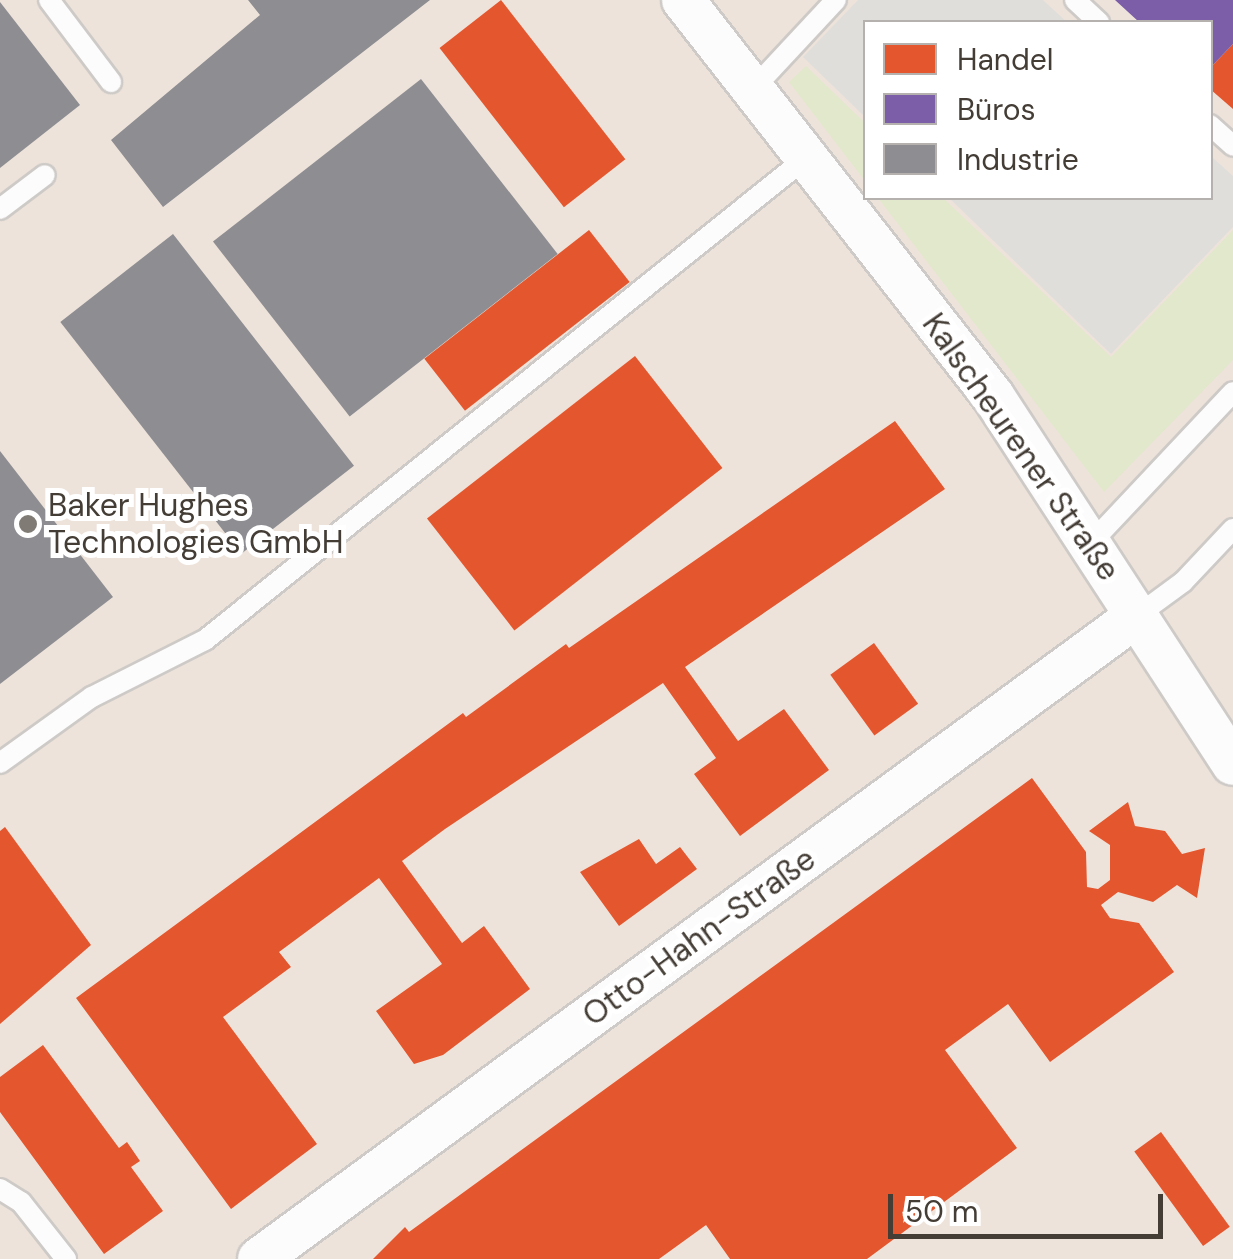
<!DOCTYPE html>
<html>
<head>
<meta charset="utf-8">
<style>
	body { margin:0 }
	#map { position:relative; width:1233px; height:1259px; overflow:hidden; background:#efedea; font-family:"DM Sans",sans-serif }
	div>[style] { position:absolute }
	.commercial>* { inset:0; background:#eee3da }
	.green>* { inset:0; background:#e1e8cb }
	.parking>* { inset:0; background:#e0dedb }
	.shops>* { inset:0; background:#e4572e; transform-origin:0 0 }
	.offices>* { inset:0; background:#7b5ea7 }
	.industry>* { inset:0; background:#8d8d92; transform-origin:0 0 }
	.roads { filter:drop-shadow(2px 0 #cdcac7) drop-shadow(-2px 0 #cdcac7) drop-shadow(0 2px #cdcac7) drop-shadow(0 -2px #cdcac7) }
	.lane>* { height:20px; margin:-10px; padding:0 10px; transform-origin:10px; border-radius:10px; background:#fdfcfc }
	.street>* { height:42px; margin:-21px; padding:0 21px; transform-origin:21px; border-radius:21px; background:#fdfcfc }
	.dots>* { width:28px; height:28px; translate:-50% -50%; box-sizing:border-box; border:5px solid #fff; border-radius:50% }
	span { translate:-50% -50%; white-space:nowrap; text-align:center; line-height:1.15; -webkit-text-stroke:10px #fff; paint-order:stroke }
	.street-label { font-size:32px; color:#443d36 }
	.poi-label { font-size:32px; color:#443d36 }
	.left { translate:0 -50%; text-align:left }
	.legend { position:absolute; left:863px; top:20px; width:350px; height:180px; box-sizing:border-box; background:#fff; border:2px solid #b4b1af; margin:0; padding:12px 18px; list-style:none; font-size:30px; color:#443d36 }
	.legend li { display:flex; align-items:center; gap:20px; height:50px }
	.legend b { width:50px; border:2px solid #b4b1af }
	.scale { position:absolute; left:888px; top:1194px; width:275px; height:45px; box-sizing:border-box; border:5px solid #443d36; border-top:0; padding-left:12px; font-size:30px; line-height:35px; white-space:nowrap; color:#443d36; -webkit-text-stroke:8px #fff; paint-order:stroke }
</style>
</head>
<body>
<div id="map">
	<div class="commercial">
		<div style="clip-path:polygon(evenodd,0 0,1233px 0,1233px 1259px,0 1259px,0 0,866px 22px,1210px 22px,1210px 198px,866px 198px,866px 22px)"></div>
	</div>
	<div class="green">
		<div style="clip-path:polygon(806px 66px,865px 123px,865px 181px,789px 82px)"></div>
		<div style="clip-path:polygon(878px 198px,943px 198px,1111px 357px,1233px 230px,1233px 360px,1104px 492px)"></div>
	</div>
	<div class="parking">
		<div style="clip-path:polygon(858px 0,1043px 0,1067px 22px,866px 22px,865px 117px,803px 57px)"></div>
		<div style="clip-path:polygon(1211px 156px,1233px 176px,1233px 227px,1111px 354px,949px 198px,1210px 198px)"></div>
	</div>
	<div class="shops">
		<div style="left:501px;top:0;width:202px;height:78px;rotate:52deg"></div>
		<div style="clip-path:polygon(1233px 44px,1233px 109px,1210px 89px,1210px 68px)"></div>
		<div style="left:589px;top:230px;width:66px;height:209px;rotate:52deg"></div>
		<div style="left:635px;top:356px;width:142px;height:264px;rotate:52deg"></div>
		<div style="clip-path:polygon(895px 421px,945px 489px,685px 667px,738px 741px,784px 709px,829px 770px,740px 836px,694px 774px,716px 758px,663px 683px,445px 829px,402px 861px,462px 943px,484px 926px,530px 989px,443px 1055px,414px 1064px,376px 1011px,442px 964px,379px 878px,279px 952px,291px 967px,223px 1017px,317px 1144px,231px 1209px,76px 998px,463px 713px,466px 717px,566px 644px,569px 648px)"></div>
		<div style="left:874px;top:643px;width:75px;height:54px;rotate:54deg"></div>
		<div style="clip-path:polygon(1032px 778px,1086px 852px,1087px 887px,1098px 889px,1110px 880px,1110px 845px,1089px 831px,1128px 802px,1135px 826px,1165px 831px,1182px 854px,1205px 848px,1197px 898px,1177px 885px,1153px 902px,1118px 892px,1101px 905px,1110px 918px,1139px 923px,1174px 972px,1050px 1062px,1008px 1004px,945px 1050px,1017px 1148px,867px 1259px,730px 1259px,706px 1225px,659px 1259px,373px 1259px,405px 1227px,409px 1232px)"></div>
		<div style="clip-path:polygon(5px 827px,91px 945px,0 1024px,0 831px)"></div>
		<div style="clip-path:polygon(639px 839px,656px 864px,680px 847px,697px 869px,619px 926px,580px 872px)"></div>
		<div style="clip-path:polygon(43px 1045px,119px 1148px,127px 1142px,140px 1161px,131px 1167px,163px 1211px,104px 1254px,0 1112px,0 1077px)"></div>
		<div style="left:1161px;top:1132px;width:117px;height:33px;rotate:54deg"></div>
	</div>
	<div class="offices">
		<div style="clip-path:polygon(1115px 0,1233px 0,1233px 44px,1210px 68px,1210px 22px,1139px 22px)"></div>
	</div>
	<div class="industry">
		<div style="clip-path:polygon(248px 0,430px 0,163px 207px,111px 140px,260px 15px)"></div>
		<div style="clip-path:polygon(0 2px,80px 105px,0 168px)"></div>
		<div style="left:421px;top:79px;width:222px;height:264px;rotate:52deg"></div>
		<div style="left:173px;top:234px;width:294px;height:143px;rotate:52deg"></div>
		<div style="clip-path:polygon(0 451px,113px 597px,0 684px)"></div>
	</div>
	<div class="roads">
		<div class="lane">
			<div style="left:49px;top:0;width:103px;rotate:52.9deg"></div>
			<div style="left:1075px;top:0;width:33px;rotate:43deg"></div>
			<div style="left:752px;top:90px;width:123px;rotate:-47deg"></div>
			<div style="left:1210px;top:125px;width:31px;rotate:42deg"></div>
			<div style="left:0;top:209px;width:56px;rotate:-37.1deg"></div>
			<div style="left:1089px;top:545px;width:210px;rotate:-46.7deg"></div>
			<div style="left:1138px;top:615px;width:56px;rotate:-36.3deg"></div>
			<div style="left:1183px;top:582px;width:73px;rotate:-46.7deg"></div>
			<div style="left:0;top:763px;width:113px;rotate:-35.7deg"></div>
			<div style="left:92px;top:697px;width:127px;rotate:-26.8deg"></div>
			<div style="left:205px;top:640px;width:770px;rotate:-38.73deg"></div>
			<div style="left:0;top:1189px;width:25px;rotate:32deg"></div>
			<div style="left:21px;top:1202px;width:73px;rotate:51.7deg"></div>
		</div>
		<div class="street">
			<div style="left:683px;top:0;width:503px;rotate:51.95deg"></div>
			<div style="left:993px;top:396px;width:439px;rotate:56.9deg"></div>
			<div style="left:259px;top:1259px;width:1090px;rotate:-36.23deg"></div>
		</div>
	</div>
	<div class="dots">
		<div style="left:28px;top:524px;background:#807b75"></div>
	</div>
	<div class="street-label">
		<span style="left:1021px;top:447px;rotate:55deg">Kalscheurener Straße</span>
		<span style="left:699px;top:937px;rotate:-36deg">Otto-Hahn-Straße</span>
	</div>
	<div class="poi-label">
		<span class="left" style="left:48px;top:524px">Baker Hughes<br>Technologies GmbH</span>
	</div>
	<ul class="legend">
	<li><b style="height:28px;background:#e4572e"></b>Handel</li>
	<li><b style="height:28px;background:#7b5ea7"></b>Büros</li>
	<li><b style="height:28px;background:#8d8d92"></b>Industrie</li>
	</ul>
	<div class="scale">50 m</div>
</div>
</body>
</html>
